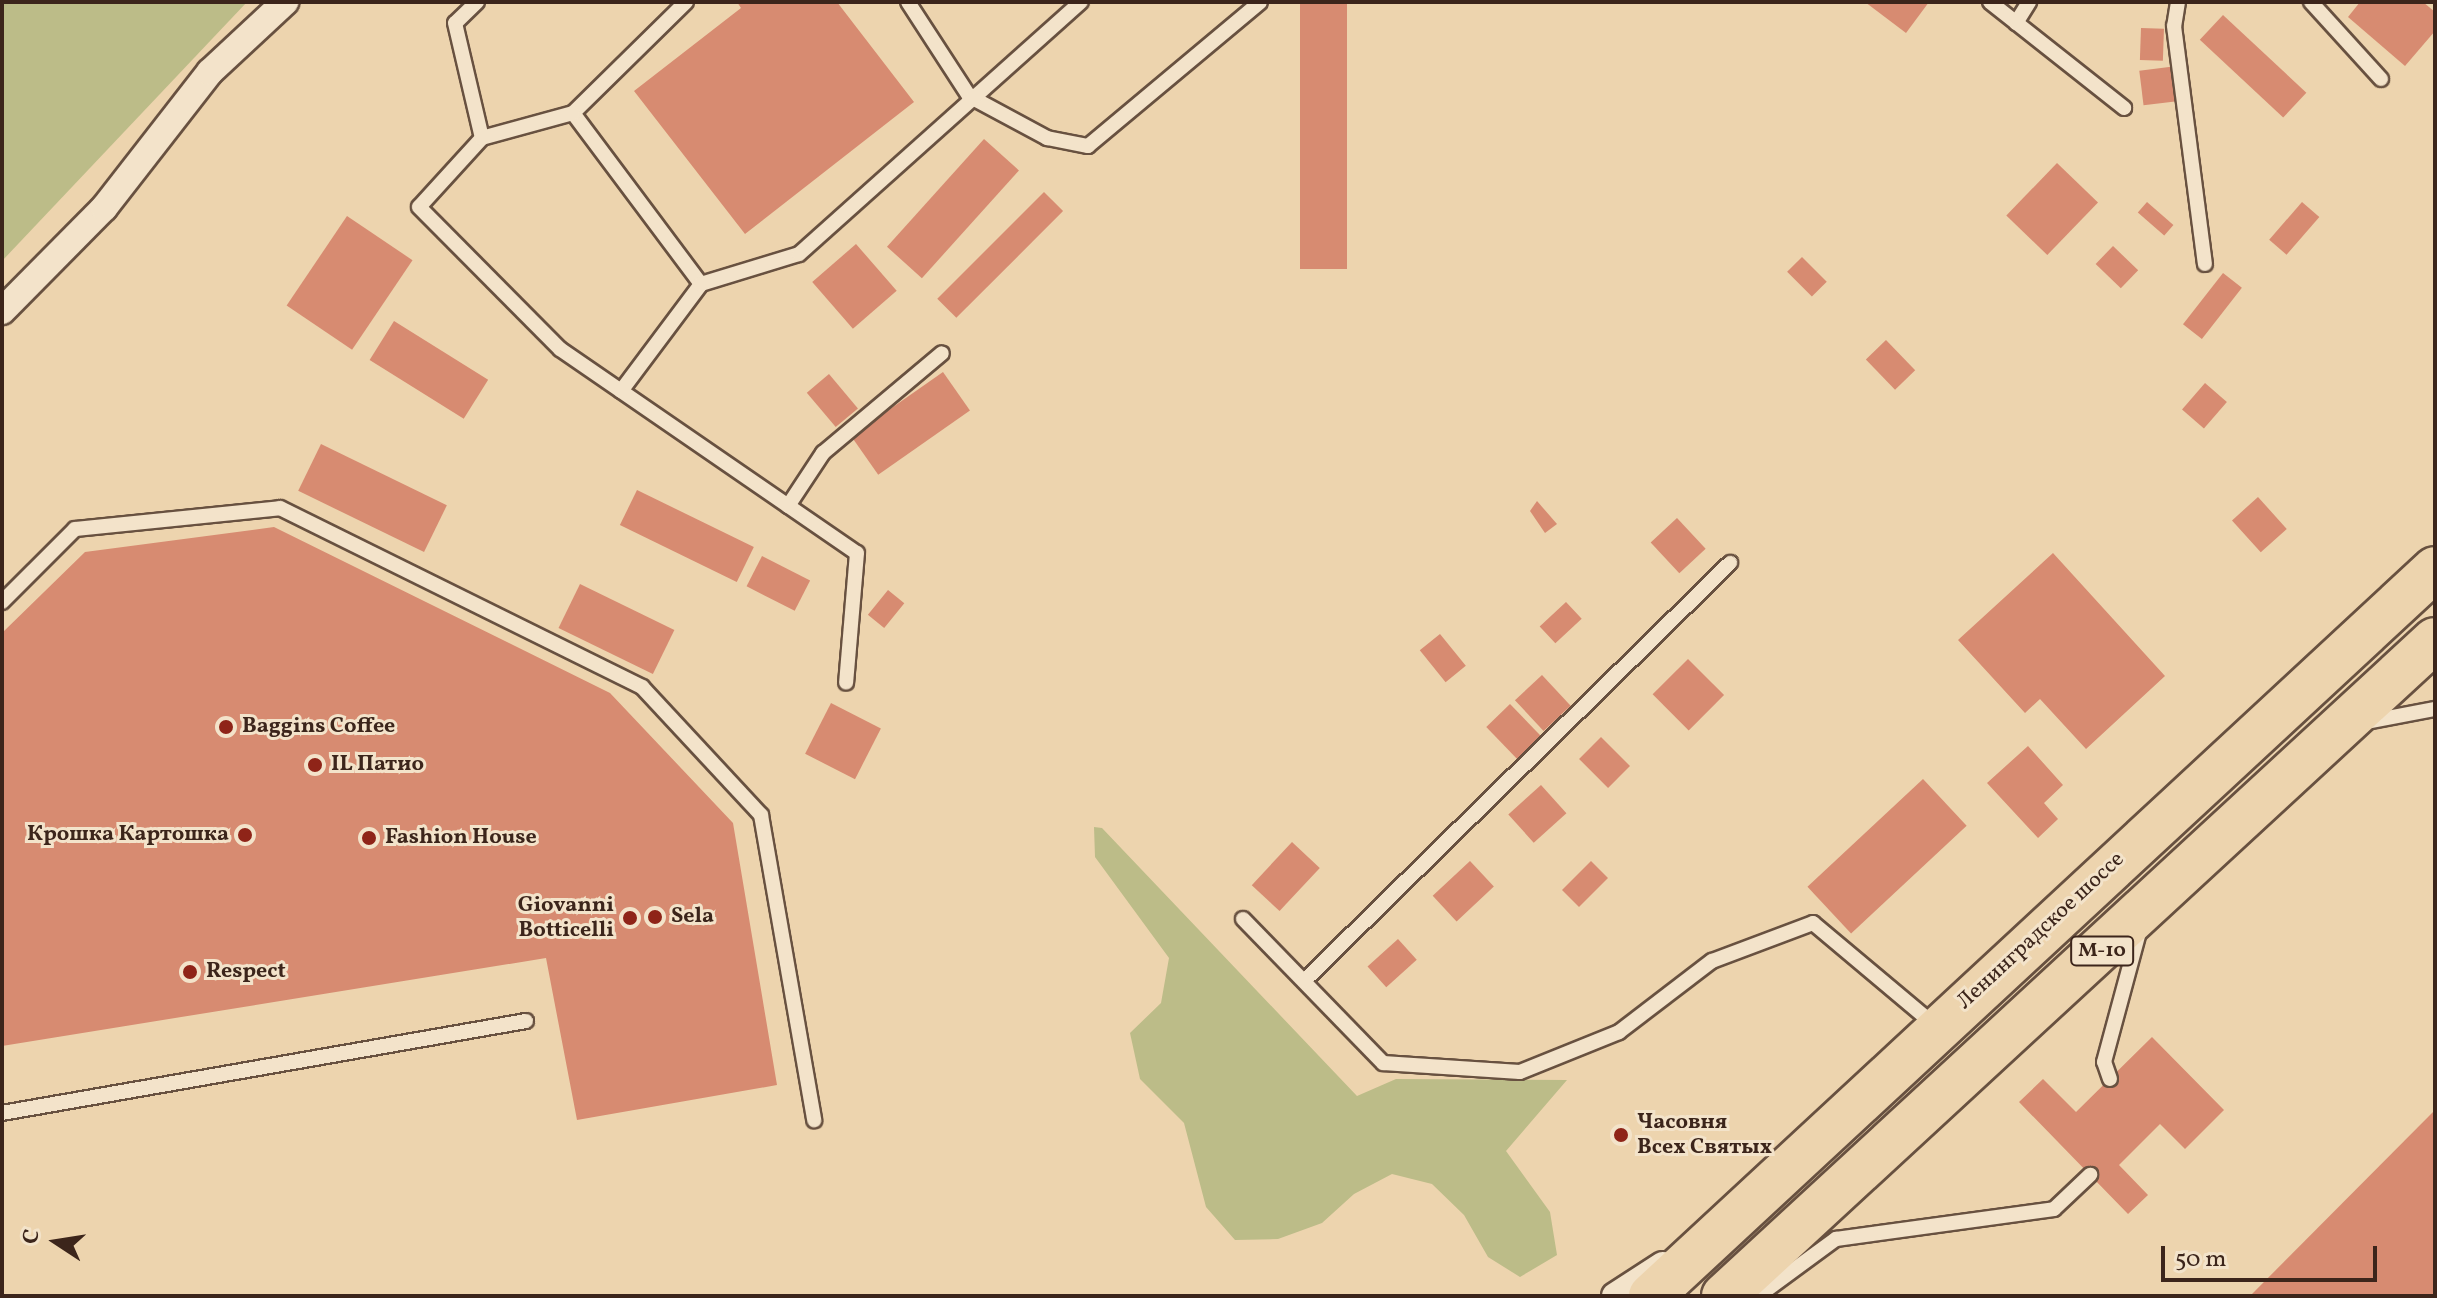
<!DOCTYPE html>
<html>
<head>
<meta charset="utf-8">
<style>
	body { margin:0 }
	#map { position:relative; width:2437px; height:1298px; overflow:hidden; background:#edd4ae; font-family:Vollkorn,serif }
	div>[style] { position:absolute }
	.green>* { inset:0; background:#bcbc88 }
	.building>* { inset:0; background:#d78b71; transform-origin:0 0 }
	.roads { filter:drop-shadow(2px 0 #685140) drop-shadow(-2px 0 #685140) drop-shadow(0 2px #685140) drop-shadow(0 -2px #685140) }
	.service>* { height:14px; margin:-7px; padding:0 7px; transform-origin:7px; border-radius:7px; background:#f3e3ca }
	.minor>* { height:26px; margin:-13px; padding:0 13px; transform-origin:13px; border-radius:13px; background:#f3e3ca }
	.trunk>* { height:44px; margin:-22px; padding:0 22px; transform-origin:22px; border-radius:22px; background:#edd4ae }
	.dots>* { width:22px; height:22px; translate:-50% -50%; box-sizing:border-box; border:4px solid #f3e3ca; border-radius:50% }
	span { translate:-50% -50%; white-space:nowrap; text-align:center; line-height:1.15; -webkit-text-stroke:6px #f3e3ca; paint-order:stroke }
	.shield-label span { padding:2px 6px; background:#f3e3ca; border:2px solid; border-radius:6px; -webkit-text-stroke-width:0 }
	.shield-label { font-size:20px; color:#3c251b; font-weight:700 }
	.poi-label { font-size:22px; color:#3c251b; font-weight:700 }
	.left { translate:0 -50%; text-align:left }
	.right { translate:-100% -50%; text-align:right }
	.street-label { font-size:22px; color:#3c251b }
	.frame { position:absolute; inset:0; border:4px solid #3c251b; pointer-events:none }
	.north { position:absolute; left:16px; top:1202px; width:80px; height:80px; -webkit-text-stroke:6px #f3e3ca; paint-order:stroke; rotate:282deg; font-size:22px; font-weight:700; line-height:32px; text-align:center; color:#3c251b }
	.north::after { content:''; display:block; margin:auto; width:28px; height:36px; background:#3c251b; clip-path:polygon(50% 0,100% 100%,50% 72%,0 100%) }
	.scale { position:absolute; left:2161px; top:1246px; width:216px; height:36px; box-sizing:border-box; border:4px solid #3c251b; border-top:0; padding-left:10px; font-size:24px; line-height:28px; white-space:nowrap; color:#3c251b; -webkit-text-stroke:6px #f3e3ca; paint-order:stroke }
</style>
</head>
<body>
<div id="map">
	<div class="green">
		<div style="clip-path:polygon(2px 2px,247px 2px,2px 261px)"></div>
		<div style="clip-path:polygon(1094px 827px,1102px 828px,1357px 1096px,1396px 1079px,1567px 1080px,1506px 1151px,1550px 1212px,1557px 1255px,1520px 1277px,1488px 1257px,1464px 1215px,1432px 1184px,1392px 1174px,1354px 1194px,1322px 1223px,1278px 1239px,1235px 1240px,1206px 1207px,1184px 1123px,1140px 1079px,1130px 1033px,1161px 1003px,1169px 958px,1095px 857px)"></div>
	</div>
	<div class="building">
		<div style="clip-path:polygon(737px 2px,837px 2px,914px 102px,745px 234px,634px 91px,741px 8px)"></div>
		<div style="left:1300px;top:2px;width:47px;height:267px"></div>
		<div style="clip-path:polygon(1865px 2px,1929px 2px,1906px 33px)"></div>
		<div style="clip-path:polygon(2360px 2px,2423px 2px,2435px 12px,2435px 31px,2405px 66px,2348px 17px)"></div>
		<div style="left:2223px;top:15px;width:114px;height:34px;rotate:43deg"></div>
		<div style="left:2141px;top:28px;width:23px;height:32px;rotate:2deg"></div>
		<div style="left:2177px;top:66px;width:35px;height:38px;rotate:83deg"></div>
		<div style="left:984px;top:139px;width:47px;height:145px;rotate:42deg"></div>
		<div style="left:2057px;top:163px;width:57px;height:73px;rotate:44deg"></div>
		<div style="left:1044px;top:192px;width:27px;height:151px;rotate:45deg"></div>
		<div style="left:2147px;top:202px;width:35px;height:14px;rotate:41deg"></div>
		<div style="left:2302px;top:202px;width:23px;height:50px;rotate:41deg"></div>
		<div style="left:347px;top:216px;width:79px;height:108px;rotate:34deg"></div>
		<div style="left:856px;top:244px;width:62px;height:58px;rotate:49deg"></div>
		<div style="left:2113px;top:246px;width:35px;height:25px;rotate:44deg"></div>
		<div style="left:1802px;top:257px;width:35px;height:21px;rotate:45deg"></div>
		<div style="left:2223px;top:273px;width:24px;height:65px;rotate:38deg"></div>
		<div style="left:394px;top:321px;width:111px;height:46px;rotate:32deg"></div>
		<div style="left:1886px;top:340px;width:42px;height:28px;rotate:46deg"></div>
		<div style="left:943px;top:372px;width:47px;height:112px;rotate:55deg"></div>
		<div style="left:829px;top:374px;width:45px;height:29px;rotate:50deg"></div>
		<div style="left:2205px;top:383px;width:29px;height:35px;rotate:41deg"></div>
		<div style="left:321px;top:444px;width:140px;height:52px;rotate:26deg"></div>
		<div style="left:637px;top:490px;width:130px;height:39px;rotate:26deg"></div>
		<div style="left:2258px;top:497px;width:43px;height:35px;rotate:48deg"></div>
		<div style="clip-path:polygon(1537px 501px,1557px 524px,1545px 533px,1530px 511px)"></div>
		<div style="left:1677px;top:518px;width:42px;height:36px;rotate:47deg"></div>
		<div style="clip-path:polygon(274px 527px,610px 693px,733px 823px,777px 1085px,577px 1120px,546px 958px,2px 1046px,2px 633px,85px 552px)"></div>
		<div style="clip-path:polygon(2053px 553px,2165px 676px,2086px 749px,2040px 699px,2025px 713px,1958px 640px)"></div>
		<div style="left:762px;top:556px;width:54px;height:34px;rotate:27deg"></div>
		<div style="left:580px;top:584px;width:105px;height:49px;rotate:26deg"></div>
		<div style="left:888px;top:590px;width:21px;height:32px;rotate:39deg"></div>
		<div style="left:1566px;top:602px;width:23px;height:36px;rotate:47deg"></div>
		<div style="left:1440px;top:634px;width:41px;height:26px;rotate:51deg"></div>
		<div style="left:1688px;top:659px;width:51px;height:50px;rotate:45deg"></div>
		<div style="left:1542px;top:675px;width:42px;height:37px;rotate:47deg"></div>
		<div style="left:831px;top:703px;width:56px;height:57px;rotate:27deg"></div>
		<div style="left:1510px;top:704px;width:50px;height:33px;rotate:46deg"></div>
		<div style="left:1601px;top:737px;width:41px;height:31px;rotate:45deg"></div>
		<div style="clip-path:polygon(2028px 746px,2063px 785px,2044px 803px,2058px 819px,2038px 838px,1987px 783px)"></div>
		<div style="left:1923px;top:779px;width:64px;height:158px;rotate:47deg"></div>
		<div style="left:1541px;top:785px;width:38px;height:44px;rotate:48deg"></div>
		<div style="left:1292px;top:842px;width:38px;height:59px;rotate:43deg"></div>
		<div style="left:1470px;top:861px;width:35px;height:51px;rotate:47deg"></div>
		<div style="left:1591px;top:861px;width:24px;height:41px;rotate:45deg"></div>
		<div style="left:1398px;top:939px;width:28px;height:41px;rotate:48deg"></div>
		<div style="clip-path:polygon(2152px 1037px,2224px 1110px,2185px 1149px,2160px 1124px,2119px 1165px,2148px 1195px,2128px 1214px,2019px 1102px,2043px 1079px,2076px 1112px)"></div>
		<div style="clip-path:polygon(2435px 1110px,2435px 1296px,2250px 1296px)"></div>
	</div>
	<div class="roads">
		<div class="service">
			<div style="left:477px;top:2px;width:30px;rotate:136deg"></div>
			<div style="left:455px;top:23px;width:118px;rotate:76.8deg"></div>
			<div style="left:482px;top:138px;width:93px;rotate:132.4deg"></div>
			<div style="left:419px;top:207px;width:200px;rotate:45.2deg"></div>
			<div style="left:560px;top:349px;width:360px;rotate:34.5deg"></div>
			<div style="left:857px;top:553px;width:130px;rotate:94.8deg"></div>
			<div style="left:686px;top:2px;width:158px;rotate:135.5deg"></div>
			<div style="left:573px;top:113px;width:214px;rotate:53.2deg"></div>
			<div style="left:908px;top:2px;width:112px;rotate:57deg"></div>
			<div style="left:969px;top:96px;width:89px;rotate:28.3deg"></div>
			<div style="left:1047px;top:138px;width:42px;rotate:11deg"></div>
			<div style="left:1088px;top:146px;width:224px;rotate:-39.9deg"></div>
			<div style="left:1990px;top:2px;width:171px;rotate:38.3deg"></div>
			<div style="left:2178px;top:2px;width:24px;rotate:99deg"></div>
			<div style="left:2174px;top:26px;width:240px;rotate:82.6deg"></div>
			<div style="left:2311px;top:2px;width:104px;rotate:47.7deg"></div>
			<div style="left:2016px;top:23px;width:25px;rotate:-58deg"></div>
			<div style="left:482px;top:138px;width:94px;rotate:-15.4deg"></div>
			<div style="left:621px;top:391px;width:134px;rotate:-53.2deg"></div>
			<div style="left:701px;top:284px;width:102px;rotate:-17deg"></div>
			<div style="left:799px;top:254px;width:378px;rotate:-41.8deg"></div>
			<div style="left:788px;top:506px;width:64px;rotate:-56.6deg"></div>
			<div style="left:823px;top:453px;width:155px;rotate:-40deg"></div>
			<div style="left:2px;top:602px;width:103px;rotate:-45deg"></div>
			<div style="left:75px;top:529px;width:206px;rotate:-5.8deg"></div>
			<div style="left:280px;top:508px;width:404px;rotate:26.3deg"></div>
			<div style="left:642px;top:687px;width:175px;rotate:47.1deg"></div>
			<div style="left:761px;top:815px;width:310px;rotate:80.1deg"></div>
			<div style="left:2366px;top:722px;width:70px;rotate:-10.7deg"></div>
			<div style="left:1243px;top:919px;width:201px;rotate:45.8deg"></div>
			<div style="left:1383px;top:1063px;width:137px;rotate:3.8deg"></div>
			<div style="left:1520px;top:1072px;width:107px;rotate:-22deg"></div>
			<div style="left:1619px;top:1032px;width:117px;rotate:-37.4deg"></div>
			<div style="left:1712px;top:961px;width:108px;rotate:-20.6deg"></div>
			<div style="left:1813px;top:923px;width:162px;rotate:40deg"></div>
			<div style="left:1304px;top:981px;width:597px;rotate:-44.46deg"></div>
			<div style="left:2110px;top:1079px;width:18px;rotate:-109deg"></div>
			<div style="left:2104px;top:1062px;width:138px;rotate:-74.9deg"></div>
			<div style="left:2px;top:1113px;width:532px;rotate:-9.96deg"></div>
			<div style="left:1758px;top:1296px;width:97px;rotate:-36.2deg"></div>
			<div style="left:1836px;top:1239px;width:220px;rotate:-7.8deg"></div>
			<div style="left:2054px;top:1209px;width:50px;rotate:-43.4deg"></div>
		</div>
		<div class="minor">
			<div style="left:2px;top:311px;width:145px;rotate:-45.3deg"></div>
			<div style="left:104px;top:208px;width:172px;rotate:-52.1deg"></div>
			<div style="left:210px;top:72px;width:103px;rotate:-43deg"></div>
			<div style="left:1615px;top:1296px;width:57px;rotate:-32.9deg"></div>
		</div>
		<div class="trunk">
			<div style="left:1651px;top:1296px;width:1069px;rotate:-42.84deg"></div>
			<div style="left:1724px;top:1296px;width:967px;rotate:-42.7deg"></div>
		</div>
	</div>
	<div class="dots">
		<div style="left:226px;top:727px;background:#8f2418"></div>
		<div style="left:315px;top:765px;background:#8f2418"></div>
		<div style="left:245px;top:835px;background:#8f2418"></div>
		<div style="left:369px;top:838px;background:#8f2418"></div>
		<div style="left:655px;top:917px;background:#8f2418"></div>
		<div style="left:630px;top:918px;background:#8f2418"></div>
		<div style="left:190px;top:972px;background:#8f2418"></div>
		<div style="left:1621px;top:1135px;background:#8f2418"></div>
	</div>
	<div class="shield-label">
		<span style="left:2102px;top:951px">М-10</span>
	</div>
	<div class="poi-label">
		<span class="left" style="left:242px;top:727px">Baggins Coffee</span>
		<span class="left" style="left:331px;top:765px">IL Патио</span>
		<span class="right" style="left:229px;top:835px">Крошка Картошка</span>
		<span class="left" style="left:385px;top:838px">Fashion House</span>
		<span class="right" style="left:614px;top:918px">Giovanni<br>Botticelli</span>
		<span class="left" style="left:671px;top:917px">Sela</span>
		<span class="left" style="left:206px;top:972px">Respect</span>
		<span class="left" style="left:1637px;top:1135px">Часовня<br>Всех Святых</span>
	</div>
	<div class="street-label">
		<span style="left:2041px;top:931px;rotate:-43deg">Ленинградское шоссе</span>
	</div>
	<div class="frame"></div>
	<div class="north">С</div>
	<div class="scale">50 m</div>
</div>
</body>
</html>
